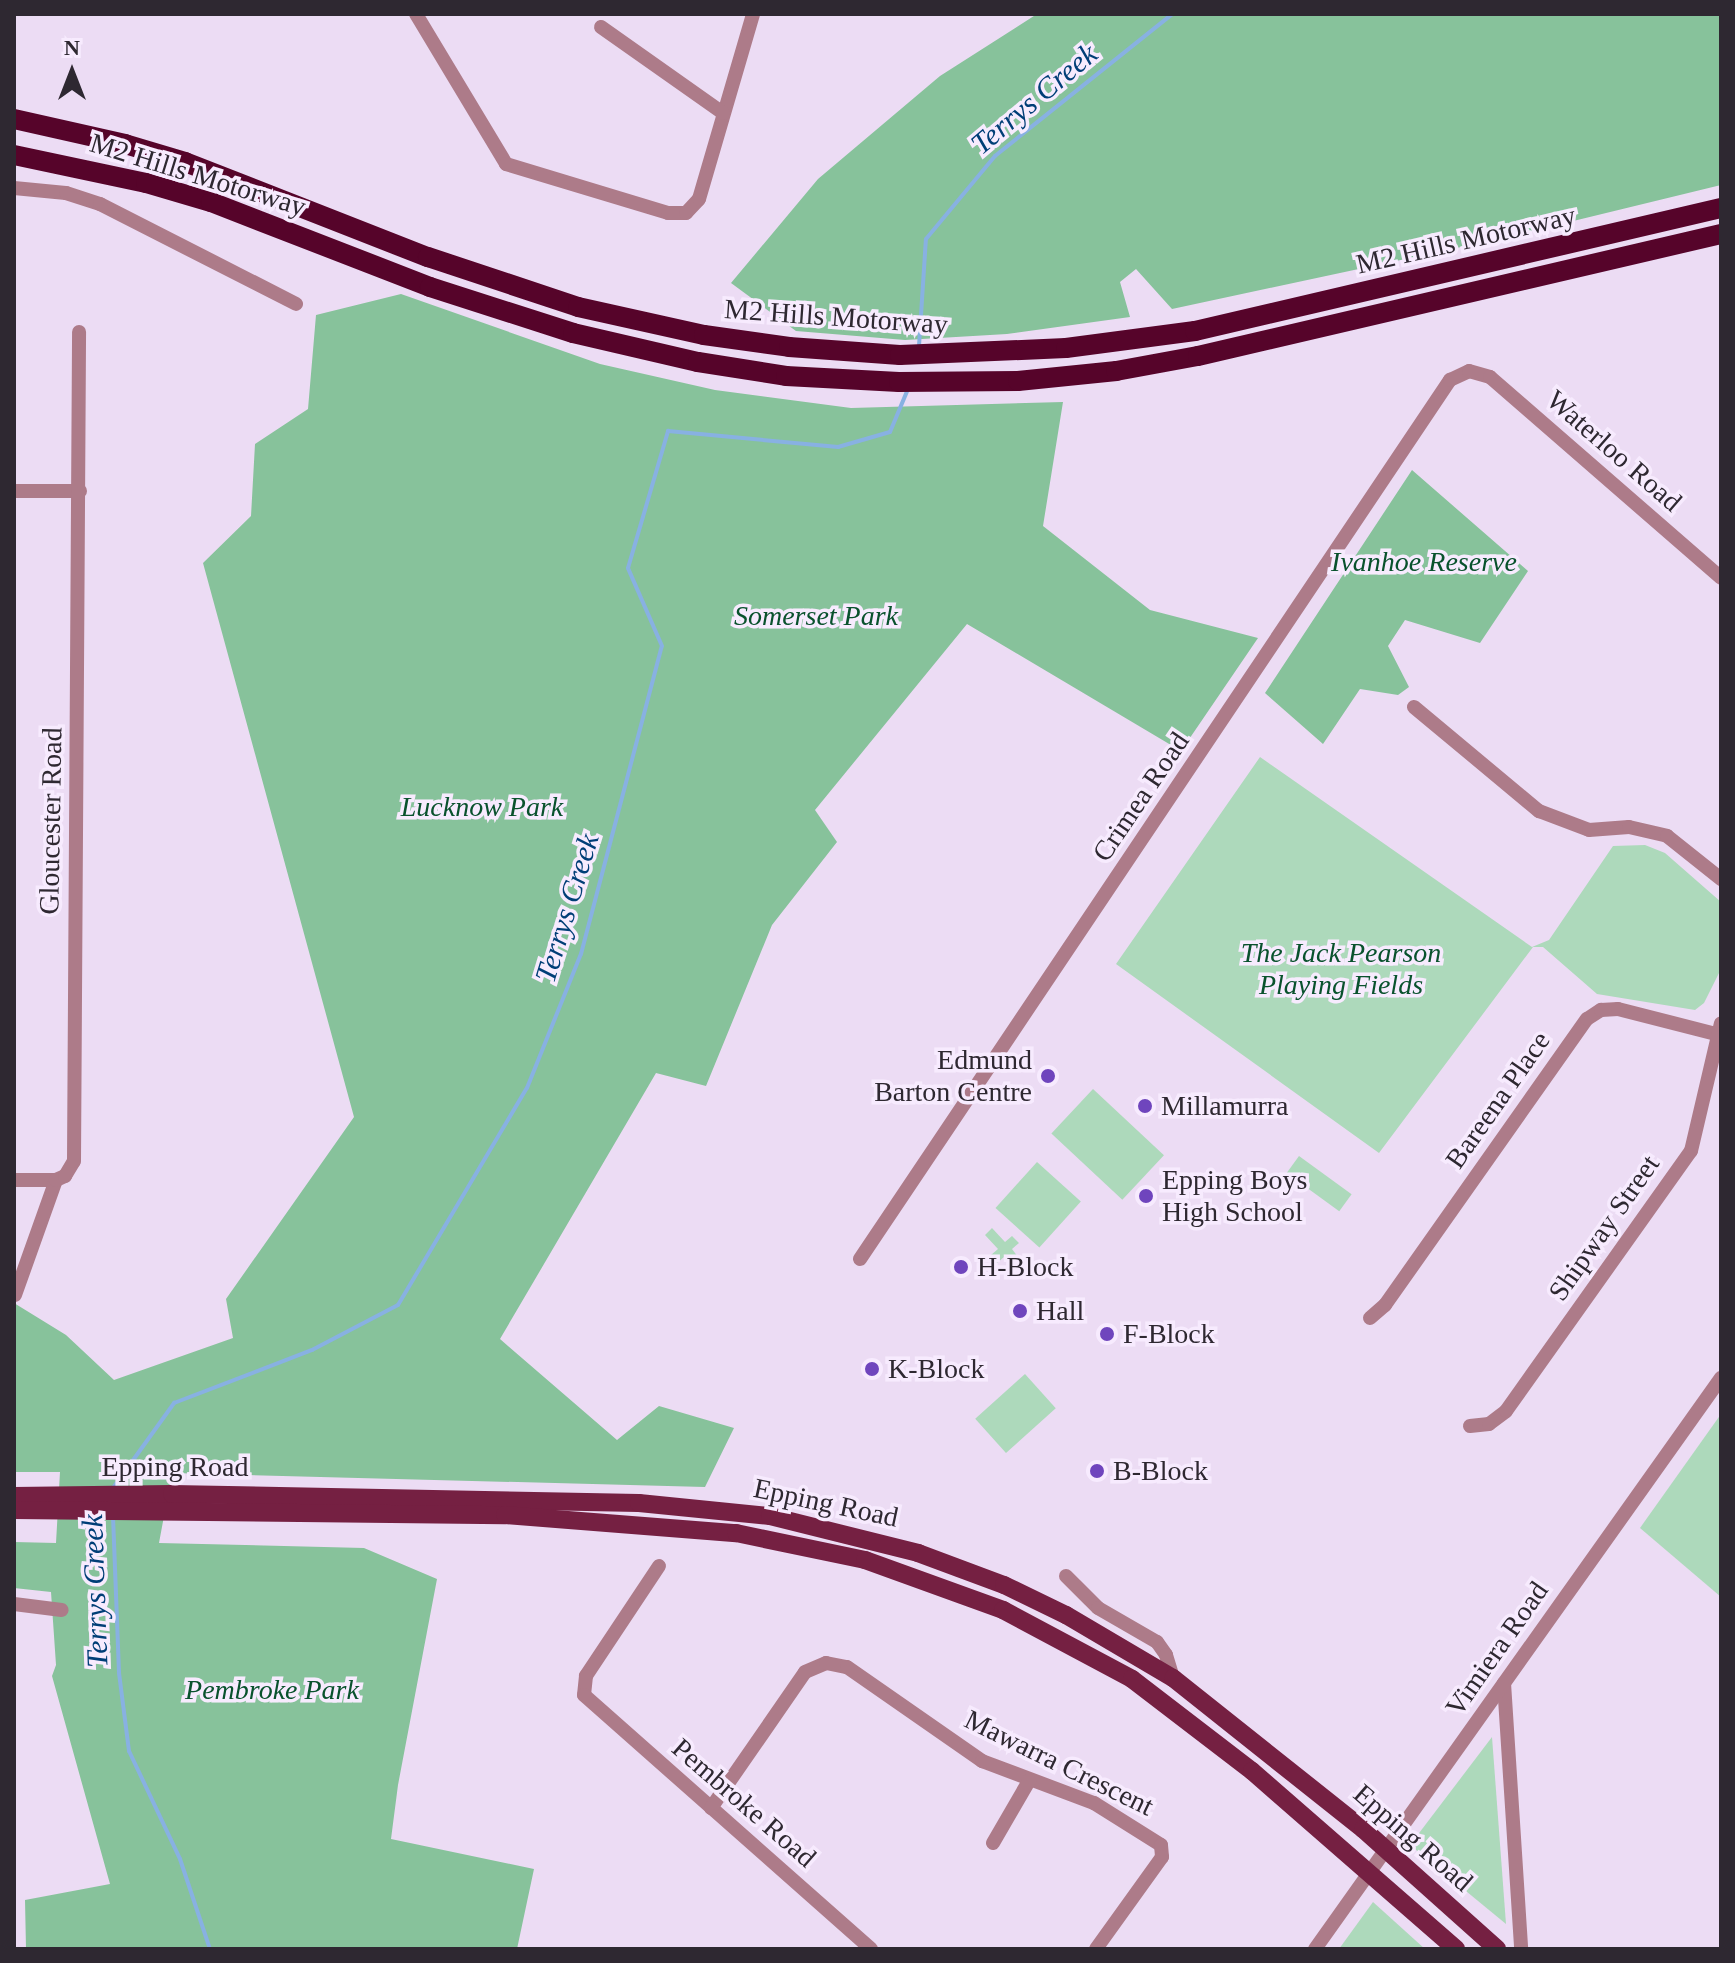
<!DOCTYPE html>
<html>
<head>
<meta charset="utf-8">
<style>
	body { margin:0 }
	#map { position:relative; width:1735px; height:1963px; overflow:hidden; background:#ecdcf4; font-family:"Times New Roman",serif }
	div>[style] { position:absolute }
	.green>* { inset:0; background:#add9bb; transform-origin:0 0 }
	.forest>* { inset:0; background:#87c29b }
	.stream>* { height:4px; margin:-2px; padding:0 2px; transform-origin:2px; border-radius:2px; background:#88b1e2 }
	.minor>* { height:14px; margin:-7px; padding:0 7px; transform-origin:7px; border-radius:7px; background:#ad7b89 }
	.major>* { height:18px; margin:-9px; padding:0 9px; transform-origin:9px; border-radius:9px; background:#752042 }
	.highway>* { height:20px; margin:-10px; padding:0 10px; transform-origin:10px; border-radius:10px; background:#56042a }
	.dots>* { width:22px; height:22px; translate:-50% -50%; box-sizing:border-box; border:4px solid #f7ebfe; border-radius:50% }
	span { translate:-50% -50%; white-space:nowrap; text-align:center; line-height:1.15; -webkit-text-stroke:7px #f7ebfe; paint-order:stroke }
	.street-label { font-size:28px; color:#2e2831 }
	.park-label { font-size:28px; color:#09522d; font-style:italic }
	.poi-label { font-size:28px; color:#2e2831 }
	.right { translate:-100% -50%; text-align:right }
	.left { translate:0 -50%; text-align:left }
	.water-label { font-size:30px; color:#003e77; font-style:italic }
	.frame { position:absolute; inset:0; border:16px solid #2e2831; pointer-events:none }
	.north { position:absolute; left:32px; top:32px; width:80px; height:80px; -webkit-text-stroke:6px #f7ebfe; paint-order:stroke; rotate:0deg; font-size:22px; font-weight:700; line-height:32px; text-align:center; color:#2e2831 }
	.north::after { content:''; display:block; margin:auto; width:28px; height:36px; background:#2e2831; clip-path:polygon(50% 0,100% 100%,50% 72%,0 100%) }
</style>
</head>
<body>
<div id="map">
	<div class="green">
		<div style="clip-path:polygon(1260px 757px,1532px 947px,1549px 940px,1613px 846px,1645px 845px,1665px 853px,1721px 902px,1721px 969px,1704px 1003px,1695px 1010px,1597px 994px,1543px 947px,1533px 947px,1379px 1153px,1116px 964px)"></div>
		<div style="left:1093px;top:1089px;width:97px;height:61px;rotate:43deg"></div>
		<div style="left:1299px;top:1156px;width:65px;height:21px;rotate:36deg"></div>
		<div style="left:1037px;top:1162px;width:59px;height:62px;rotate:42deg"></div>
		<div style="clip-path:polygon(992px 1228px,1005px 1242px,1012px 1236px,1019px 1243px,1012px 1249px,1018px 1257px,1011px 1263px,1004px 1257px,997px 1263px,991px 1255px,998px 1249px,985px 1235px)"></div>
		<div style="left:1025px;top:1374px;width:46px;height:67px;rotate:48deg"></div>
		<div style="clip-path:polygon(1721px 1414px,1721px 1597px,1640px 1528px)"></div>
		<div style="clip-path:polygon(1492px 1737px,1506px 1924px,1410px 1845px)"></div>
		<div style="clip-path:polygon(1373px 1902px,1425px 1949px,1339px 1949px)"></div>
	</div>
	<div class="forest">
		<div style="clip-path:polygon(1037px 14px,1721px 14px,1721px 185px,1508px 237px,1172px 309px,1136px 269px,1120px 282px,1130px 317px,1007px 334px,905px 340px,796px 331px,731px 283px,818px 179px,940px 76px)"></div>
		<div style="clip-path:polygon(401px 294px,600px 364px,715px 390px,851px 408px,1063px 402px,1043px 526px,1150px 610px,1258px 638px,1181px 751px,967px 624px,815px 810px,837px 842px,772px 925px,706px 1086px,656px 1073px,500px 1339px,617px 1440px,659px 1406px,734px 1428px,705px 1487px,172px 1473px,159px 1543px,364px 1548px,437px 1579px,398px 1785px,391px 1839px,534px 1869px,517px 1949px,26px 1949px,25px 1900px,110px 1884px,52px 1676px,56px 1665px,51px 1592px,14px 1588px,14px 1542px,56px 1543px,60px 1472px,14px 1472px,14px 1303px,66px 1335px,114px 1380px,233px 1338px,226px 1299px,354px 1117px,203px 563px,251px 516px,255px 444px,308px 409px,316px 315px)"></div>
		<div style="clip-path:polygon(1412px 470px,1528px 571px,1480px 643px,1405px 620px,1388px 646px,1409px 687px,1398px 695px,1360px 689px,1323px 744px,1265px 693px)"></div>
	</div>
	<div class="stream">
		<div style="left:919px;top:346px;width:107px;rotate:-86.3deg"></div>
		<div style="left:926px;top:239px;width:108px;rotate:-50.3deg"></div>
		<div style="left:995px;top:156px;width:227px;rotate:-38.7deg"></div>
		<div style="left:113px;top:1488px;width:105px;rotate:-54.3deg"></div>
		<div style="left:174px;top:1403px;width:148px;rotate:-21deg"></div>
		<div style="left:312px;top:1350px;width:97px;rotate:-27.6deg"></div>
		<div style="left:398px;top:1305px;width:252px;rotate:-59.3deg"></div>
		<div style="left:527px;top:1088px;width:144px;rotate:-68.1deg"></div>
		<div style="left:581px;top:954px;width:318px;rotate:-75.3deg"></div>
		<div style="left:662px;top:646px;width:85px;rotate:-113.6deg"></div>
		<div style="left:628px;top:568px;width:143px;rotate:-73.7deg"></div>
		<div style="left:668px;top:431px;width:171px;rotate:5.4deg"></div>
		<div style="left:838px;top:447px;width:54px;rotate:-16.1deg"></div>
		<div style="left:890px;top:432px;width:47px;rotate:-67.3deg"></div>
		<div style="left:113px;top:1516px;width:157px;rotate:87.8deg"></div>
		<div style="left:119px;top:1673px;width:79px;rotate:82.7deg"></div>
		<div style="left:129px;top:1751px;width:119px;rotate:64.7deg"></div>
		<div style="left:180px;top:1859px;width:95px;rotate:71.6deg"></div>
	</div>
	<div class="minor">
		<div style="left:416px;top:14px;width:175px;rotate:59deg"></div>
		<div style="left:506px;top:164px;width:169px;rotate:16.8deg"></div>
		<div style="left:668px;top:213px;width:18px"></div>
		<div style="left:686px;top:213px;width:19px;rotate:-47deg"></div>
		<div style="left:699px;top:199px;width:193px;rotate:-73.7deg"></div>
		<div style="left:601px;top:27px;width:149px;rotate:35.2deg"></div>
		<div style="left:14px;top:188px;width:52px;rotate:5.5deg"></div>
		<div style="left:66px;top:193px;width:36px;rotate:18deg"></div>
		<div style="left:100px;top:204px;width:220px;rotate:27deg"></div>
		<div style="left:14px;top:491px;width:66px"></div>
		<div style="left:1414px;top:707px;width:163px;rotate:39.8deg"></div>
		<div style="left:1539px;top:811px;width:53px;rotate:20.8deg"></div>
		<div style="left:1589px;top:830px;width:40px;rotate:-4.3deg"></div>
		<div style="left:1629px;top:827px;width:39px;rotate:13deg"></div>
		<div style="left:1667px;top:836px;width:69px;rotate:38.5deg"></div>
		<div style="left:14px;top:1180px;width:42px"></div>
		<div style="left:860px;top:1259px;width:1059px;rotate:-56.13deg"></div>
		<div style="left:1450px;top:380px;width:21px;rotate:-25deg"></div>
		<div style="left:1469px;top:371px;width:22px;rotate:16deg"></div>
		<div style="left:1490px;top:377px;width:306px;rotate:41deg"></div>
		<div style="left:15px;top:1295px;width:122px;rotate:-70.4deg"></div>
		<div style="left:56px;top:1180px;width:10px;rotate:-24deg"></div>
		<div style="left:65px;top:1176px;width:17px;rotate:-59deg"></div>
		<div style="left:74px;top:1161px;width:829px;rotate:-89.65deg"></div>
		<div style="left:1370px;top:1318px;width:20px;rotate:-41deg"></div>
		<div style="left:1385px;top:1305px;width:350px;rotate:-54.8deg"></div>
		<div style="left:1587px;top:1019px;width:17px;rotate:-33deg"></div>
		<div style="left:1601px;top:1010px;width:17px;rotate:-3deg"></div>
		<div style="left:1618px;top:1009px;width:101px;rotate:14.3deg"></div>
		<div style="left:1470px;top:1426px;width:19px;rotate:-6deg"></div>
		<div style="left:1489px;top:1424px;width:21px;rotate:-37deg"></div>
		<div style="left:1506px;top:1411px;width:319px;rotate:-54.6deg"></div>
		<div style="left:1691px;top:1151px;width:131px;rotate:-76.8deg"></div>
		<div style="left:659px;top:1566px;width:132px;rotate:123.6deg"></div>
		<div style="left:586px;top:1676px;width:19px;rotate:96deg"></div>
		<div style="left:584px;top:1695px;width:383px;rotate:41.5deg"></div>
		<div style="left:1066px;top:1576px;width:45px;rotate:45deg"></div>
		<div style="left:1098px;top:1608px;width:68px;rotate:30deg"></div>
		<div style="left:1157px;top:1642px;width:16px;rotate:55deg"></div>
		<div style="left:1166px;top:1655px;width:24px;rotate:73deg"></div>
		<div style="left:14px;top:1604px;width:48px;rotate:7.1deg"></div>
		<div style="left:1504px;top:1683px;width:267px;rotate:86.3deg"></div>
		<div style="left:711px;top:1808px;width:165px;rotate:-55.3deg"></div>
		<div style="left:805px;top:1672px;width:23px;rotate:-23deg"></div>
		<div style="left:826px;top:1663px;width:21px;rotate:11deg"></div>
		<div style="left:847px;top:1667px;width:165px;rotate:34.8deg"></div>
		<div style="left:982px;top:1761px;width:120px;rotate:20.6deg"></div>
		<div style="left:1094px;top:1803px;width:79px;rotate:32.1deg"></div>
		<div style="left:1161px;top:1845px;width:12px;rotate:85deg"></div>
		<div style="left:1162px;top:1857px;width:113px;rotate:125.7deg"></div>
		<div style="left:993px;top:1843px;width:72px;rotate:-59.9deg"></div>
		<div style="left:1315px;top:1949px;width:701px;rotate:-54.59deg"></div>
	</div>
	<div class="major">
		<div style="left:14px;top:1496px;width:158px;rotate:-0.7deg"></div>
		<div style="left:172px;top:1494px;width:467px;rotate:1.1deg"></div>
		<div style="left:639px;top:1503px;width:132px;rotate:5.7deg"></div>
		<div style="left:770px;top:1516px;width:153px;rotate:14deg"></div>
		<div style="left:918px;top:1553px;width:92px;rotate:20.4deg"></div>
		<div style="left:1004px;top:1585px;width:69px;rotate:25.8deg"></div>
		<div style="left:1066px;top:1615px;width:124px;rotate:30.5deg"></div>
		<div style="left:1173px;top:1678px;width:243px;rotate:38.5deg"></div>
		<div style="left:1363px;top:1829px;width:180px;rotate:41.8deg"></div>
		<div style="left:14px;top:1510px;width:491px;rotate:0.6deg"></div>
		<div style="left:505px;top:1515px;width:232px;rotate:4.5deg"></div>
		<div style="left:736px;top:1533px;width:132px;rotate:11.8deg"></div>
		<div style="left:865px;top:1560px;width:147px;rotate:19.9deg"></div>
		<div style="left:1003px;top:1610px;width:146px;rotate:28.1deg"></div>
		<div style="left:1132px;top:1679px;width:151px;rotate:37.5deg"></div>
		<div style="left:1252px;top:1771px;width:271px;rotate:41.1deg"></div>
	</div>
	<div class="highway">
		<div style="left:14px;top:119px;width:114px;rotate:12.7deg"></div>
		<div style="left:125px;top:144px;width:63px;rotate:16.7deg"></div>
		<div style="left:185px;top:162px;width:261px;rotate:21.4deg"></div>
		<div style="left:428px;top:257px;width:158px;rotate:18.4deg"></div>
		<div style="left:578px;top:307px;width:129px;rotate:12.5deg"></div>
		<div style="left:704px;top:335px;width:86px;rotate:8deg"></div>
		<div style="left:789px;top:347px;width:111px;rotate:4.1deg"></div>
		<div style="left:900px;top:355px;width:166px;rotate:-2.4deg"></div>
		<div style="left:1066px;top:348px;width:130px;rotate:-7.5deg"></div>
		<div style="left:1195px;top:331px;width:540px;rotate:-13.16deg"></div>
		<div style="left:14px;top:155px;width:135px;rotate:12deg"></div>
		<div style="left:146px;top:183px;width:68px;rotate:16.3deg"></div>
		<div style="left:211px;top:202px;width:235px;rotate:21.2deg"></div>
		<div style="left:430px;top:287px;width:150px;rotate:17.8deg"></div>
		<div style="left:573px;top:333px;width:128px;rotate:13.1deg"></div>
		<div style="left:698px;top:362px;width:89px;rotate:9deg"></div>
		<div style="left:786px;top:376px;width:113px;rotate:3deg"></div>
		<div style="left:899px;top:382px;width:119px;rotate:-0.5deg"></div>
		<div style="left:1018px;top:381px;width:99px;rotate:-5.8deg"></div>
		<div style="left:1116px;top:371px;width:83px;rotate:-10.4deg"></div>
		<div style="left:1198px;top:356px;width:537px;rotate:-13.13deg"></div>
	</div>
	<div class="dots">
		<div style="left:1048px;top:1076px;background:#6f45bd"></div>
		<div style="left:1145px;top:1106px;background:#6f45bd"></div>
		<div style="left:1146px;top:1196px;background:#6f45bd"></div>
		<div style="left:961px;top:1267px;background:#6f45bd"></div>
		<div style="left:1020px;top:1311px;background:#6f45bd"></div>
		<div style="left:1107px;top:1334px;background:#6f45bd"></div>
		<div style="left:872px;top:1369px;background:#6f45bd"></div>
		<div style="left:1097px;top:1471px;background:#6f45bd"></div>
	</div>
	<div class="street-label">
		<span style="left:198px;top:175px;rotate:17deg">M2 Hills Motorway</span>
		<span style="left:1466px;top:240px;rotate:-13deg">M2 Hills Motorway</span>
		<span style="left:836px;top:317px;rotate:4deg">M2 Hills Motorway</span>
		<span style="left:1614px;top:451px;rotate:41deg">Waterloo Road</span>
		<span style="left:1141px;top:797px;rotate:-56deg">Crimea Road</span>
		<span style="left:51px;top:821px;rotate:-89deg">Gloucester Road</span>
		<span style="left:1498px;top:1100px;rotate:-55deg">Bareena Place</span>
		<span style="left:1604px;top:1228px;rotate:-55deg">Shipway Street</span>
		<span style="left:175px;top:1467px">Epping Road</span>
		<span style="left:826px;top:1503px;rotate:12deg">Epping Road</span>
		<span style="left:1497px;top:1649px;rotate:-55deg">Vimiera Road</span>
		<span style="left:1059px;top:1763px;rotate:26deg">Mawarra Crescent</span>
		<span style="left:744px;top:1803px;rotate:41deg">Pembroke Road</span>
		<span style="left:1413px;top:1838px;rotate:41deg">Epping Road</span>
	</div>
	<div class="park-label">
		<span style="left:1424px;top:562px">Ivanhoe Reserve</span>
		<span style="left:816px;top:616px">Somerset Park</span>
		<span style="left:482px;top:807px">Lucknow Park</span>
		<span style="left:1341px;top:969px">The Jack Pearson<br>Playing Fields</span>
		<span style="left:272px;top:1690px">Pembroke Park</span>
	</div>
	<div class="poi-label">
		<span class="right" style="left:1032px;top:1076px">Edmund<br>Barton Centre</span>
		<span class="left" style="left:1161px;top:1106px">Millamurra</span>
		<span class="left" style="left:1162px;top:1196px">Epping Boys<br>High School</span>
		<span class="left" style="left:977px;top:1267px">H-Block</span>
		<span class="left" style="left:1036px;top:1311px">Hall</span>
		<span class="left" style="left:1123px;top:1334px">F-Block</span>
		<span class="left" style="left:888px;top:1369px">K-Block</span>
		<span class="left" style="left:1113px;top:1471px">B-Block</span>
	</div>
	<div class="water-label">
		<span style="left:1034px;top:99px;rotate:-40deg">Terrys Creek</span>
		<span style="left:567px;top:908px;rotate:-73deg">Terrys Creek</span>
		<span style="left:95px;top:1591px;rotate:-92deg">Terrys Creek</span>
	</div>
	<div class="frame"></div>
	<div class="north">N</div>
</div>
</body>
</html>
